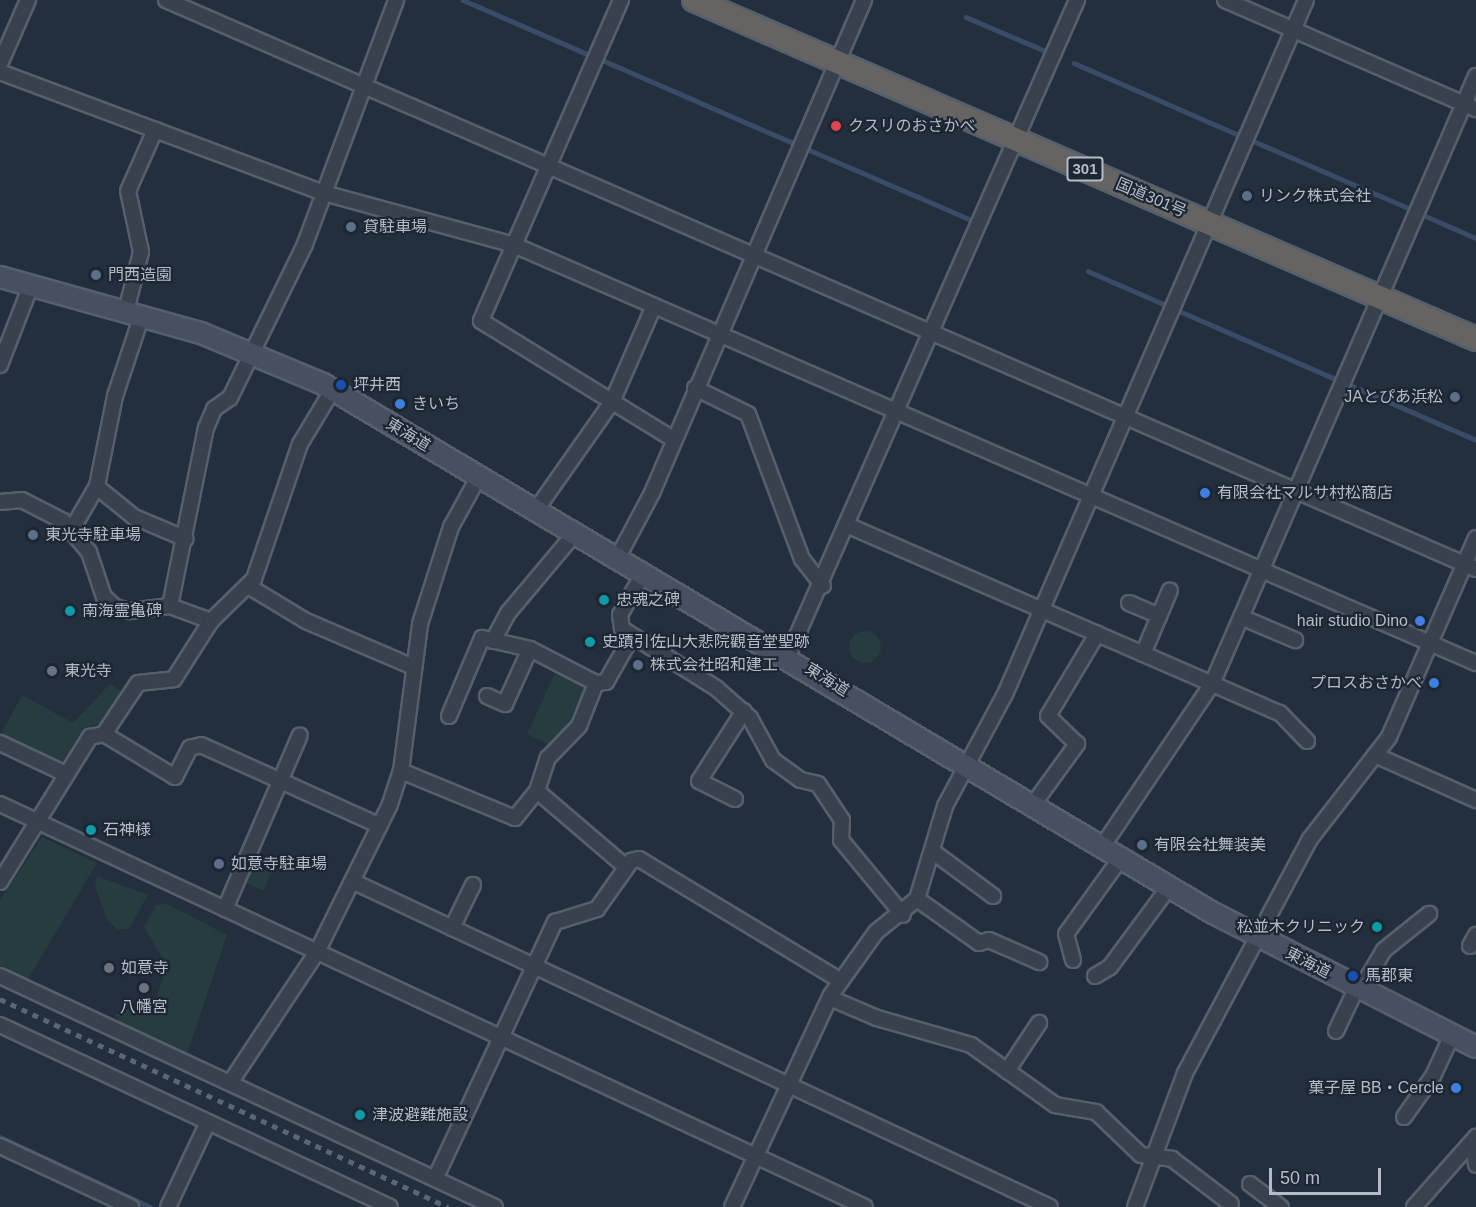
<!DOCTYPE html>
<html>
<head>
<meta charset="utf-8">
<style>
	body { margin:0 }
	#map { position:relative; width:1476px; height:1207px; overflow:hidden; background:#242f3e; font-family:Helvetica,"Noto Sans JP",sans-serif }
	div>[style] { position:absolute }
	.green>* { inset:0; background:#263c3f; transform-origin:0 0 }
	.round { border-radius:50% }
	.stream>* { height:4.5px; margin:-2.25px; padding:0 2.25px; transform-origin:2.25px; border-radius:2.25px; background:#394c67 }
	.roads { filter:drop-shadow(2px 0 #565f6c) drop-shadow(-2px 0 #565f6c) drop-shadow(0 2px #565f6c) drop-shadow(0 -2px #565f6c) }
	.minor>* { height:14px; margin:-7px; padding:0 7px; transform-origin:7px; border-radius:7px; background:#38414e }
	.secondary>* { height:20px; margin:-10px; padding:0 10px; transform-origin:10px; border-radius:10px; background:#465061 }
	.trunk>* { height:22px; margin:-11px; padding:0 11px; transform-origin:11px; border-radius:11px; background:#656462 }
	.rail>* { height:4.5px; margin-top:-2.25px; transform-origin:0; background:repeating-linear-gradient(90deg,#5a6575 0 6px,transparent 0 12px) }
	.dots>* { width:16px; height:16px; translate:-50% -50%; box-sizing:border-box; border:3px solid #1d2633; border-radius:50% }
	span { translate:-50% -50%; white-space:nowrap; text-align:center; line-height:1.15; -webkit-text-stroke:4.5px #1d2633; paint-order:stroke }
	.shield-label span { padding:2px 4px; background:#1d2633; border:2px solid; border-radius:4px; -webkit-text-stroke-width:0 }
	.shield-label { font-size:15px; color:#b4bcc9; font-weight:700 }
	.poi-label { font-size:16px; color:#b4bcc9 }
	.left { translate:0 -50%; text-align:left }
	.right { translate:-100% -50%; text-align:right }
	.street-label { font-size:16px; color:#b4bcc9 }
	.scale { position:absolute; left:1269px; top:1168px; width:112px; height:27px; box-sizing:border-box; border:3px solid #b4bcc9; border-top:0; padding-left:8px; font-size:18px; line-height:21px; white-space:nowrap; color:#b4bcc9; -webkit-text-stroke:4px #1d2633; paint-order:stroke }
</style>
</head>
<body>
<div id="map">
	<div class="green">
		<div class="round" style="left:849px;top:631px;width:32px;height:32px"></div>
		<div style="clip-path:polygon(557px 669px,587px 685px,574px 723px,553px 747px,527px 734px)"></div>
		<div style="clip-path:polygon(110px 684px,122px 692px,117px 702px,99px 724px,83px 728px,61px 764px,0 736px,22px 695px,73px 723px)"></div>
		<div style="clip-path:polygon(42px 837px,97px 863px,27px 981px,0 968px,0 900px)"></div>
		<div style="left:250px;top:860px;width:25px;height:22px;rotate:26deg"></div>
		<div style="clip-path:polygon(97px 876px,148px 895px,129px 929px,117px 929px,107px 920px,95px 886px)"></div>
		<div style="clip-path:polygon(167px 904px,227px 935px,187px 1054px,121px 1024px,115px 1015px,122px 1008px,146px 1014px,153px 1008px,167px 966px,144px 927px,156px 905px)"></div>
	</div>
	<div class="stream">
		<div style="left:463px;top:0;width:141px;rotate:23.5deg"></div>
		<div style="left:966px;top:17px;width:91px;rotate:23.2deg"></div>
		<div style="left:600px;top:59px;width:210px;rotate:23.5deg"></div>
		<div style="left:1074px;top:63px;width:182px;rotate:23.6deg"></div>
		<div style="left:1251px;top:140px;width:176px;rotate:23.4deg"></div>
		<div style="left:805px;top:148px;width:186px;rotate:23.4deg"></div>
		<div style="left:1421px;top:214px;width:60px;rotate:23.6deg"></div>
		<div style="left:1088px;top:271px;width:85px;rotate:23.6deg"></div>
		<div style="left:1177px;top:310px;width:176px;rotate:23.5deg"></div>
		<div style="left:1348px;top:384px;width:140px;rotate:23.6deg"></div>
		<div style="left:0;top:1137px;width:166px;rotate:25deg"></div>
	</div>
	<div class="roads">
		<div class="minor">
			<div style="left:166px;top:0;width:1428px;rotate:23.48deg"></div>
			<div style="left:621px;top:0;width:350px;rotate:113.6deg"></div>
			<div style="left:481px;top:321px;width:225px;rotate:31.6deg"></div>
			<div style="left:1225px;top:0;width:274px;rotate:23.5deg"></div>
			<div style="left:0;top:64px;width:70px;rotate:-66.4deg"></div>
			<div style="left:0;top:72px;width:346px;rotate:20.5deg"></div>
			<div style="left:324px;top:193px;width:197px;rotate:15.3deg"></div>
			<div style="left:514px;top:245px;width:1049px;rotate:23.49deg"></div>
			<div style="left:126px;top:311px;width:61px;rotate:-75.7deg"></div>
			<div style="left:141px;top:252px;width:62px;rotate:-102deg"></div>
			<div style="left:128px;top:191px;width:67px;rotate:-66.1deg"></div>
			<div style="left:0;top:365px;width:86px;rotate:-68.8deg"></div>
			<div style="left:695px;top:388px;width:59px;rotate:26.1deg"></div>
			<div style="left:748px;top:414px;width:155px;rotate:69.6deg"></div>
			<div style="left:802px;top:559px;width:34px;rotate:52deg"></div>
			<div style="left:97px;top:487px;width:48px;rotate:39deg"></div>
			<div style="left:134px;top:517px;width:56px;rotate:22.9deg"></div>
			<div style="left:0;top:502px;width:22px;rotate:-5deg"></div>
			<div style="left:22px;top:500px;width:46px;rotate:27.1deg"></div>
			<div style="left:63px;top:521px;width:40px;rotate:50deg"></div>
			<div style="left:89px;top:552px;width:47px;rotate:71.6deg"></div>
			<div style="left:104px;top:597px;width:15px;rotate:42deg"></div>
			<div style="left:115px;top:607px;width:16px;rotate:15deg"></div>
			<div style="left:130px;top:611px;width:40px;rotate:-7.1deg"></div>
			<div style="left:170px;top:606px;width:44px;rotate:20.1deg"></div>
			<div style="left:536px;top:510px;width:132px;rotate:-54.9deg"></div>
			<div style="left:612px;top:402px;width:105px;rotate:-66.4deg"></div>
			<div style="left:849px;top:526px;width:470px;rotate:23.5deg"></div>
			<div style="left:1280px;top:713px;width:39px;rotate:46deg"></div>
			<div style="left:71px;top:531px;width:52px;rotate:-60deg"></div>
			<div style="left:97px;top:486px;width:92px;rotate:-78.7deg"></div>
			<div style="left:115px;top:396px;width:85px;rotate:-71.6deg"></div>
			<div style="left:618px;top:557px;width:72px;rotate:-62deg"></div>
			<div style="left:652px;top:493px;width:537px;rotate:-66.73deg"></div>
			<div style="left:644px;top:572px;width:49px;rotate:119.2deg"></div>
			<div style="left:620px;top:615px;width:14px;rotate:82deg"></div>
			<div style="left:622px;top:629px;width:111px;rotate:32.1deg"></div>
			<div style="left:716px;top:688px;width:45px;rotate:41.4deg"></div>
			<div style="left:750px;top:718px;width:48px;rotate:61.3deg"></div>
			<div style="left:773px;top:760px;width:34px;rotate:36deg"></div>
			<div style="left:801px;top:780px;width:17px;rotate:13deg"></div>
			<div style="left:818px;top:784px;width:43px;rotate:56.3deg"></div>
			<div style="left:842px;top:820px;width:20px;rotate:93deg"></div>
			<div style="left:841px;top:840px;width:97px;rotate:50.4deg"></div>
			<div style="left:248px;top:586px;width:68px;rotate:31.1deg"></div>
			<div style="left:306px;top:621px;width:114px;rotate:23.2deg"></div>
			<div style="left:1129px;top:603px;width:33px;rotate:23deg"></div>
			<div style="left:170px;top:606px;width:182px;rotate:-78.6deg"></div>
			<div style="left:206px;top:428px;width:21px;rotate:-67deg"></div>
			<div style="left:214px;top:409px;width:19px;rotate:-35deg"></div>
			<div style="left:230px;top:398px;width:171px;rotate:-64deg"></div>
			<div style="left:305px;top:244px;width:260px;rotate:-69.5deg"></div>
			<div style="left:1241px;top:617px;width:59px;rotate:23.1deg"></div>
			<div style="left:493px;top:641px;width:32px;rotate:-62deg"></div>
			<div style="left:508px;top:613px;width:106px;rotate:-50deg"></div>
			<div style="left:1143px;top:654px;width:69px;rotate:-67.1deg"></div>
			<div style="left:788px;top:656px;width:717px;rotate:-66.22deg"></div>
			<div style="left:487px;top:696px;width:20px;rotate:24deg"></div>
			<div style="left:505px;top:704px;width:60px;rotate:-65.6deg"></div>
			<div style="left:449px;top:716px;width:85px;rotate:-67.1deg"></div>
			<div style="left:482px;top:638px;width:49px;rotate:12.9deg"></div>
			<div style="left:530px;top:649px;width:74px;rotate:27.3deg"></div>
			<div style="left:596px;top:683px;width:10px;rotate:-6deg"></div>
			<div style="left:606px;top:682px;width:51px;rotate:-60.4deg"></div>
			<div style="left:104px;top:734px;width:61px;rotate:-56.3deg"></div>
			<div style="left:138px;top:683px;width:36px;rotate:-6deg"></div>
			<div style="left:174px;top:679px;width:69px;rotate:-57.5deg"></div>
			<div style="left:211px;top:621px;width:60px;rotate:-44.3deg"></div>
			<div style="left:254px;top:579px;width:143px;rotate:-71.2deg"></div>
			<div style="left:300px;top:444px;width:64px;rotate:-59deg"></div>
			<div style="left:0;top:743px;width:73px;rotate:25.2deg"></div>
			<div style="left:1375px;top:755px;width:111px;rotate:24deg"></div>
			<div style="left:401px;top:771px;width:123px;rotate:22.4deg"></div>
			<div style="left:515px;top:818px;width:35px;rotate:-51deg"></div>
			<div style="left:537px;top:791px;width:35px;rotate:-72deg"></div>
			<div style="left:548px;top:758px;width:45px;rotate:-45.9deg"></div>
			<div style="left:579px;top:726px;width:46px;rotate:-68.4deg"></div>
			<div style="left:537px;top:791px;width:117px;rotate:40.5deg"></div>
			<div style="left:735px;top:799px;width:40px;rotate:-153.4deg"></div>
			<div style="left:699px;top:781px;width:83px;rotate:-57.3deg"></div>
			<div style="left:0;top:804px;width:954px;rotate:24.98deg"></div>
			<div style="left:1032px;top:806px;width:77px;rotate:-54deg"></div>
			<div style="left:1077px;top:744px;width:40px;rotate:-136deg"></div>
			<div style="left:1048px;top:716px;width:96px;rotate:-59.1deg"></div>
			<div style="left:1102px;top:847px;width:197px;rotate:-56deg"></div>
			<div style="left:1212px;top:684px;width:663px;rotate:-66.53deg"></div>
			<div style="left:932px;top:851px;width:76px;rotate:36.4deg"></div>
			<div style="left:0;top:882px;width:171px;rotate:-58.2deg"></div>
			<div style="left:90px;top:737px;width:14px;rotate:-12deg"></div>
			<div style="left:104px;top:734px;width:83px;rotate:31.2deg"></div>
			<div style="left:175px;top:777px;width:33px;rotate:-63deg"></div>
			<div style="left:190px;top:748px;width:11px;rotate:-15deg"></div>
			<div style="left:201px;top:745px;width:196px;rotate:24.3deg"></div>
			<div style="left:354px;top:882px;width:768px;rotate:25.03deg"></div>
			<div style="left:917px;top:899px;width:76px;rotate:35.4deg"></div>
			<div style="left:979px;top:943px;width:10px;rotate:-17deg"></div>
			<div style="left:989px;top:940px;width:55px;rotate:23.7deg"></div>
			<div style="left:225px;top:909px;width:189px;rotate:-66.7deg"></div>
			<div style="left:452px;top:928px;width:48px;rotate:-64deg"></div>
			<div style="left:1470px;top:946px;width:13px;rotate:-61deg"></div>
			<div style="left:1073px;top:960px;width:27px;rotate:-105deg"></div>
			<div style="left:1066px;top:934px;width:92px;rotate:-54.2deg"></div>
			<div style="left:0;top:976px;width:546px;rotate:25.02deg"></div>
			<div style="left:1095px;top:976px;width:17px;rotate:-31deg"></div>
			<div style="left:1110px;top:967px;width:99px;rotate:-53.6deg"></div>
			<div style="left:1361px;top:989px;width:45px;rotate:-59.5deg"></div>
			<div style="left:1384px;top:950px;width:58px;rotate:-38.7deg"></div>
			<div style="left:830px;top:998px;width:51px;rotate:23.1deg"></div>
			<div style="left:877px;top:1018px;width:98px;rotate:16deg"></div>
			<div style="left:971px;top:1045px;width:103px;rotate:35.5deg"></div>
			<div style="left:1055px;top:1105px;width:42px;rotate:9.7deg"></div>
			<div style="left:1096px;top:1112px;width:62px;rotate:43.7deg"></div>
			<div style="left:1141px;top:1155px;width:31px;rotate:7deg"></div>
			<div style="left:1172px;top:1159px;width:74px;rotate:37.3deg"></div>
			<div style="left:0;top:1025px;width:430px;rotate:25deg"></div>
			<div style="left:1336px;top:1031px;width:49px;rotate:-64.5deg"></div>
			<div style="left:1007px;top:1071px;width:58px;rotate:-56.3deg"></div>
			<div style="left:230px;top:1083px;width:157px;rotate:-56.4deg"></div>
			<div style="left:317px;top:952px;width:165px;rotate:-63.7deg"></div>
			<div style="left:390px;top:804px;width:35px;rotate:-72deg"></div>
			<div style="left:401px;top:771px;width:148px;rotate:-82.6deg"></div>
			<div style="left:420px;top:624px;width:102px;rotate:-72.3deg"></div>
			<div style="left:451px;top:527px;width:58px;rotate:-61.2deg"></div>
			<div style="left:1404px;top:1117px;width:50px;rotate:-54.7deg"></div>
			<div style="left:1433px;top:1076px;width:45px;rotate:-65.1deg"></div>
			<div style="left:1473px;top:1143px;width:22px;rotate:82deg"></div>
			<div style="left:0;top:1146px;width:145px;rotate:25deg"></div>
			<div style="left:435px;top:1179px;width:284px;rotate:-65deg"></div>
			<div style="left:555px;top:922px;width:44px;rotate:-17.2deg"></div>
			<div style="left:597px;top:909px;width:59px;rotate:-54.7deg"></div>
			<div style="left:631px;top:861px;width:8px;rotate:-14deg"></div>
			<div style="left:639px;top:859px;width:236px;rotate:31.1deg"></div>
			<div style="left:1250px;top:1184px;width:39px;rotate:37deg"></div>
			<div style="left:168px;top:1207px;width:94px;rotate:-64.8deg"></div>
			<div style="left:732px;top:1207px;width:234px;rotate:-65deg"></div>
			<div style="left:831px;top:995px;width:77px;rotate:-54.5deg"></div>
			<div style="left:876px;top:932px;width:53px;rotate:-38.8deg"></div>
			<div style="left:917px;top:899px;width:97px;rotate:-73.2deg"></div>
			<div style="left:945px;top:806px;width:129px;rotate:-61.8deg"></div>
			<div style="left:1006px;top:692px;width:754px;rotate:-66.56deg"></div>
			<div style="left:1135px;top:1207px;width:143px;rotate:-69.5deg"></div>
			<div style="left:1185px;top:1073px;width:265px;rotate:-61.9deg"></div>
			<div style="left:1310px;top:839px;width:129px;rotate:-52.2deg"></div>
			<div style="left:1389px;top:737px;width:217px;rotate:-66.4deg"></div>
			<div style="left:1414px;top:1207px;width:94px;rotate:-48.5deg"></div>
		</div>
		<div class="secondary">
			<div style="left:0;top:277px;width:209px;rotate:15.6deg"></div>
			<div style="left:201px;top:333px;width:132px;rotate:22.7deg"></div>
			<div style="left:323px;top:384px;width:1035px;rotate:30.73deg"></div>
			<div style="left:1213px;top:913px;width:295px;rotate:27deg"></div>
		</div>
		<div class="trunk">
			<div style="left:694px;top:0;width:852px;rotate:23.44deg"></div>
		</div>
	</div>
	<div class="rail">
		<div style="left:0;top:999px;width:494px;rotate:24.9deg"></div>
	</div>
	<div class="dots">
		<div style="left:836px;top:126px;background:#e0444e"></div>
		<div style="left:1247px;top:196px;background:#5c6f8a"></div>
		<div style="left:351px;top:227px;background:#5c6f8a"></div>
		<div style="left:96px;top:275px;background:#5c6f8a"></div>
		<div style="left:341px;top:385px;background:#1a4fb4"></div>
		<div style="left:1455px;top:397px;background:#5c6f8a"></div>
		<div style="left:400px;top:404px;background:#3f7fe0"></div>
		<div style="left:1205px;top:493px;background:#3f7fe0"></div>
		<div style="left:33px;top:535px;background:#5c6f8a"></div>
		<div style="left:604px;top:600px;background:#0f9aa8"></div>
		<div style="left:70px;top:611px;background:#0f9aa8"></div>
		<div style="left:1420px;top:621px;background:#3f7fe0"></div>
		<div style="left:590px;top:642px;background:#0f9aa8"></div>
		<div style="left:638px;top:665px;background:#5c6f8a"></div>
		<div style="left:52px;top:671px;background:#6b7280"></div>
		<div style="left:1434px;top:683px;background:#3f7fe0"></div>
		<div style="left:91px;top:830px;background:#0f9aa8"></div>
		<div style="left:1142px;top:845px;background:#5c6f8a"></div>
		<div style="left:219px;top:864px;background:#5c6f8a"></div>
		<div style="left:1377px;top:927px;background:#0f9aa8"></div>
		<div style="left:109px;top:968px;background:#6b7280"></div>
		<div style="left:1353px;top:976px;background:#1a4fb4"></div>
		<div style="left:144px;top:988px;background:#6b7280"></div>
		<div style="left:1456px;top:1088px;background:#3f7fe0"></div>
		<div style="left:360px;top:1115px;background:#0f9aa8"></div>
	</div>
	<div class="shield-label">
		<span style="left:1085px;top:169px">301</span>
	</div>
	<div class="poi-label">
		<span class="left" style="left:848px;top:126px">クスリのおさかべ</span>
		<span class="left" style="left:1259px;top:196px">リンク株式会社</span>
		<span class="left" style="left:363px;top:227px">貸駐車場</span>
		<span class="left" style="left:108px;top:275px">門西造園</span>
		<span class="left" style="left:353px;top:385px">坪井西</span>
		<span class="right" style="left:1443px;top:397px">JAとぴあ浜松</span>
		<span class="left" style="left:412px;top:404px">きいち</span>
		<span class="left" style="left:1217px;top:493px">有限会社マルサ村松商店</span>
		<span class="left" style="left:45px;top:535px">東光寺駐車場</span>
		<span class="left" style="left:616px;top:600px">忠魂之碑</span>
		<span class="left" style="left:82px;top:611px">南海霊亀碑</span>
		<span class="right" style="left:1408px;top:621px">hair studio Dino</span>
		<span class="left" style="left:602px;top:642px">史蹟引佐山大悲院觀音堂聖跡</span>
		<span class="left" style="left:650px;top:665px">株式会社昭和建工</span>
		<span class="left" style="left:64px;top:671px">東光寺</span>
		<span class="right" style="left:1422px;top:683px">プロスおさかべ</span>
		<span class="left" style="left:103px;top:830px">石神様</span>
		<span class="left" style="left:1154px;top:845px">有限会社舞装美</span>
		<span class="left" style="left:231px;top:864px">如意寺駐車場</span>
		<span class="right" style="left:1365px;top:927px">松並木クリニック</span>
		<span class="left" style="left:121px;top:968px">如意寺</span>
		<span class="left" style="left:1365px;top:976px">馬郡東</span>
		<span style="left:144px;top:1007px">八幡宮</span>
		<span class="right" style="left:1444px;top:1088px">菓子屋 BB・Cercle</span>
		<span class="left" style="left:372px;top:1115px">津波避難施設</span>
	</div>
	<div class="street-label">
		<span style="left:1151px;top:198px;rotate:23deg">国道301号</span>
		<span style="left:408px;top:435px;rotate:31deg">東海道</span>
		<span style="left:827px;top:680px;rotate:32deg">東海道</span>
		<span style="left:1308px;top:963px;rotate:27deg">東海道</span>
	</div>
	<div class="scale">50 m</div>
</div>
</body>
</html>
